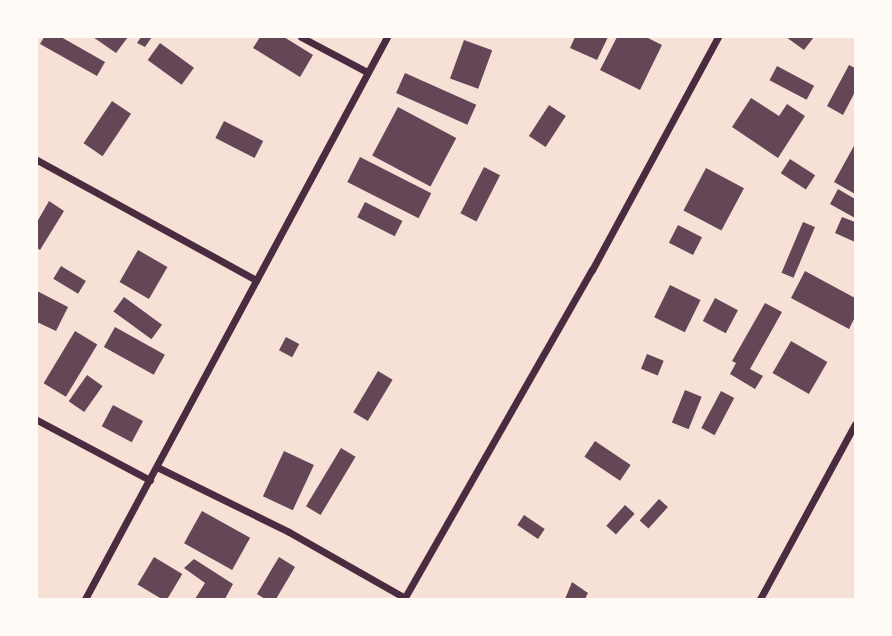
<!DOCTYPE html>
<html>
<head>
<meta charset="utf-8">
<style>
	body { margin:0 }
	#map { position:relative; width:892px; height:636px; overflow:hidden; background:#f7e1d7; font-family:Manrope,sans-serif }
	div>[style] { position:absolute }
	.building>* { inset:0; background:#644757; transform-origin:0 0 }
	.minor>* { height:7px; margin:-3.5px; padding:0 3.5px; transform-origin:3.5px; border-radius:3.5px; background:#4a2c40 }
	span { translate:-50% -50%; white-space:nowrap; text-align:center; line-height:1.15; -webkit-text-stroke:5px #fffaf5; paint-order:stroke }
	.frame { position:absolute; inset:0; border:38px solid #fffaf5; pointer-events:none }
</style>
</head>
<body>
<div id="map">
	<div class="building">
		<div style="clip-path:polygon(44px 37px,61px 37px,105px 62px,97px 76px,40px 44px)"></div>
		<div style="clip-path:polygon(93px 37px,128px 37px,116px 53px)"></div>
		<div style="clip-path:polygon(141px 37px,152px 37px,145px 47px,137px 43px)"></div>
		<div style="clip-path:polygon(260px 37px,284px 37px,313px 55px,300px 77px,253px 48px)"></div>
		<div style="clip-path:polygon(575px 37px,608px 37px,597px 60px,570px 48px)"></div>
		<div style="clip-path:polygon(617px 37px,646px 37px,662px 45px,640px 90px,600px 70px)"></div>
		<div style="clip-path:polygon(786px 37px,814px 37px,804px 50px)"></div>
		<div style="left:464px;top:40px;width:30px;height:41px;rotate:20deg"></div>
		<div style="left:160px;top:43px;width:42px;height:21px;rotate:36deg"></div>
		<div style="clip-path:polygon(849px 65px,855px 68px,855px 92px,843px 115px,827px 106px)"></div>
		<div style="left:777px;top:66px;width:42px;height:16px;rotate:28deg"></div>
		<div style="left:405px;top:73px;width:78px;height:22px;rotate:24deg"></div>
		<div style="clip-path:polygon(751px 98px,779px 116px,787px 104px,805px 116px,778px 158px,732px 127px)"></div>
		<div style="left:112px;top:101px;width:23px;height:51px;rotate:34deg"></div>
		<div style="left:549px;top:105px;width:20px;height:37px;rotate:33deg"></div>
		<div style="left:398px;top:107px;width:66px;height:55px;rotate:28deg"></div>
		<div style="left:224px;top:121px;width:44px;height:19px;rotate:27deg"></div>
		<div style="clip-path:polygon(855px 144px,855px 194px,834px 182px)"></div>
		<div style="left:360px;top:157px;width:80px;height:28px;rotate:27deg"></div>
		<div style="left:790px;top:159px;width:30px;height:17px;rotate:33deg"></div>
		<div style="left:484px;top:167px;width:18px;height:52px;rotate:27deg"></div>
		<div style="left:706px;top:168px;width:43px;height:48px;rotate:28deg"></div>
		<div style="clip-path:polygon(838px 189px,855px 199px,855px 218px,830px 204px)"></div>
		<div style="clip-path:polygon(49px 201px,64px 211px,40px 250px,37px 248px,37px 222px)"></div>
		<div style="left:365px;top:202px;width:42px;height:17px;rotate:27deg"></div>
		<div style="clip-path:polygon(842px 217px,855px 222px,855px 242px,835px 233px)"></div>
		<div style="left:803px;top:222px;width:13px;height:55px;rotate:23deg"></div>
		<div style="left:678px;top:225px;width:27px;height:20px;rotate:27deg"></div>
		<div style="left:138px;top:250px;width:34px;height:37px;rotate:30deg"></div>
		<div style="left:61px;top:266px;width:29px;height:15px;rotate:31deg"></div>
		<div style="clip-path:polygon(805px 271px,855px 298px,855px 317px,849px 329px,791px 298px)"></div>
		<div style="left:670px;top:285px;width:34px;height:36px;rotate:26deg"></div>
		<div style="clip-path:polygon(37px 291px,68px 307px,56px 331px,37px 322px)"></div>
		<div style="left:124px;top:297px;width:47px;height:18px;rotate:36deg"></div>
		<div style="left:715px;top:298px;width:26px;height:26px;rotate:28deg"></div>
		<div style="clip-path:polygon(765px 303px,782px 312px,750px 369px,763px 376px,755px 389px,730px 374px,736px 363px,732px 361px)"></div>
		<div style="left:115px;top:327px;width:57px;height:23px;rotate:29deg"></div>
		<div style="left:75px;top:331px;width:26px;height:61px;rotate:31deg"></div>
		<div style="left:286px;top:337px;width:15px;height:15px;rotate:28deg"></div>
		<div style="left:791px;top:341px;width:42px;height:37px;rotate:30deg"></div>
		<div style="left:647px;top:354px;width:18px;height:16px;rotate:22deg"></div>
		<div style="left:378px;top:371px;width:17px;height:48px;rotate:31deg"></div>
		<div style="left:87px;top:375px;width:19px;height:32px;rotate:35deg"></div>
		<div style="left:685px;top:390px;width:18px;height:35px;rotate:22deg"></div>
		<div style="left:721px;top:391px;width:15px;height:42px;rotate:28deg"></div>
		<div style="left:113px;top:405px;width:34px;height:24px;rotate:28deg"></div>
		<div style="left:595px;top:441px;width:43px;height:19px;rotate:34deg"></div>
		<div style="left:341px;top:448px;width:17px;height:68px;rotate:31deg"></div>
		<div style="left:284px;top:451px;width:33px;height:50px;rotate:25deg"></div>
		<div style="left:659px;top:499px;width:12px;height:29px;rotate:42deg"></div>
		<div style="left:625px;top:505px;width:13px;height:28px;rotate:42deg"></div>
		<div style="left:202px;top:511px;width:55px;height:37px;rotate:29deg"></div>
		<div style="left:524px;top:515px;width:25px;height:12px;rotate:34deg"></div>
		<div style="left:154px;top:557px;width:33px;height:32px;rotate:31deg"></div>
		<div style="clip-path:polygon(279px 557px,295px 567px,276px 599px,265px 599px,257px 594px)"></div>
		<div style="clip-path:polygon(194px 559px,233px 584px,225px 599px,195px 599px,205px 583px,184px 568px)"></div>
		<div style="clip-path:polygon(572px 582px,588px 593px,585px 599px,565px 599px)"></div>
	</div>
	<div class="minor">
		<div style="left:301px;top:37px;width:75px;rotate:27.9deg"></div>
		<div style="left:37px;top:160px;width:250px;rotate:28.7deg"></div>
		<div style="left:37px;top:420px;width:128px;rotate:28deg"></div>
		<div style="left:157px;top:467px;width:147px;rotate:26.2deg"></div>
		<div style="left:289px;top:532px;width:133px;rotate:29.6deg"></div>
		<div style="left:85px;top:599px;width:638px;rotate:-61.75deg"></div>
		<div style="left:404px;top:599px;width:379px;rotate:-60.3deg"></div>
		<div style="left:592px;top:270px;width:265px;rotate:-61.6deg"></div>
		<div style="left:760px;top:599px;width:199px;rotate:-61.5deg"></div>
	</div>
	<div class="frame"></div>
</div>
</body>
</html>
